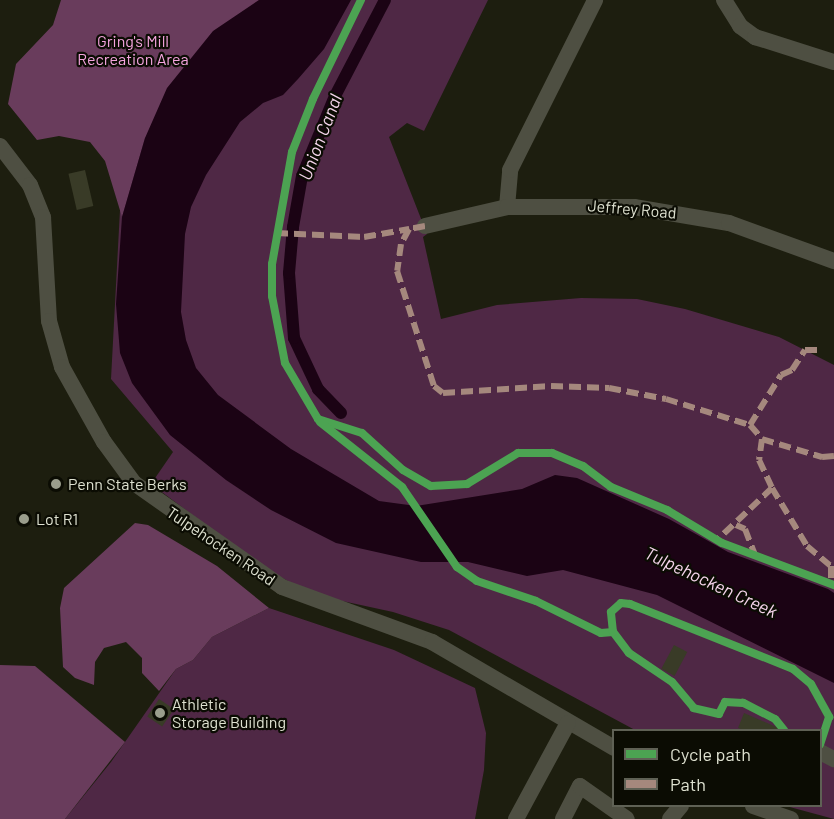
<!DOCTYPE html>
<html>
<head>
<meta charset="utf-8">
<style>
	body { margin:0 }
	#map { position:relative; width:834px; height:819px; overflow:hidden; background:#1d1e0f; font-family:Barlow,sans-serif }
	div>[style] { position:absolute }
	.green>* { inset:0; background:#4f2845 }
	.forest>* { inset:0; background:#693c5c }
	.water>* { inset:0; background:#1b0314 }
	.canal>* { height:12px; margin:-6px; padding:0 6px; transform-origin:6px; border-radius:6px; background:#1b0314 }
	.building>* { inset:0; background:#393b27; transform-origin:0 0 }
	.minor>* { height:16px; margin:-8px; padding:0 8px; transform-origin:8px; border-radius:8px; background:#4e4f42 }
	.quiet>* { height:6px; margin-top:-3px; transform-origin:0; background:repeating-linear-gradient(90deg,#a5887d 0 12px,transparent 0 18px) }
	.cycleway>* { height:8px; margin:-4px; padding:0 4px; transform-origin:4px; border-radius:4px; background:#4ca352 }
	.dots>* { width:16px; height:16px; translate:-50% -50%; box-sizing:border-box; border:3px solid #0b0c03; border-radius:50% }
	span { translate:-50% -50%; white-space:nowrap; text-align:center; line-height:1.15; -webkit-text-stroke:4.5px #0b0c03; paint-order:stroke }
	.park-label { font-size:16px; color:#f4a4de }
	.street-label { font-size:16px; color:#dee1d0 }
	.poi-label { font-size:16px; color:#dee1d0 }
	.left { translate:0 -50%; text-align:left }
	.water-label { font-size:18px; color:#f5d4eb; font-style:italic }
	.legend { position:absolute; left:612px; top:729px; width:210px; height:78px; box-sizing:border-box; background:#0b0c03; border:2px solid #5f6155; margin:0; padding:8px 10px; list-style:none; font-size:18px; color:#dee1d0 }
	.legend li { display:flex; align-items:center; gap:12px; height:30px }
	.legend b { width:30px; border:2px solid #5f6155 }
</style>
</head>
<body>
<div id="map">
	<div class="green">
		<div style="clip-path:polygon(66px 0,488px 0,424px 131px,407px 123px,389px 137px,427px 234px,423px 237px,441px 319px,497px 305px,581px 298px,637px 299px,685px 309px,779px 337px,834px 365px,834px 819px,786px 806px,820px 806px,820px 730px,635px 730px,449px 630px,393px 612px,310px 594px,257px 563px,151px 484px,173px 452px,111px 379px,121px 191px)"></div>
		<div style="clip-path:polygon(269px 608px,394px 650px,475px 688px,486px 733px,484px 770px,475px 819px,65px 819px,111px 762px,176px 669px,193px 660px,212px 637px)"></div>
	</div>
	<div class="forest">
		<div style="clip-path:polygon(61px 0,259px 0,145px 138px,122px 217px,105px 161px,90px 142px,59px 136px,37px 140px,8px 104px,16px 64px,53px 25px)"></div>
		<div style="clip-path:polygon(135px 523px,148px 525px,217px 566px,269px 608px,212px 637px,193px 660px,176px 669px,159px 691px,142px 673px,142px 658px,126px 642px,104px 648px,95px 662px,94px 685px,75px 678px,63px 667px,60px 608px,64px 588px)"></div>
		<div style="clip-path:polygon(0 665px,35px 666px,125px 742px,65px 819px,0 819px)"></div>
	</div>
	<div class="water">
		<div style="clip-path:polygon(259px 0,351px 0,324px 49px,298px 79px,283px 95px,263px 103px,240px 122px,206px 175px,191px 207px,185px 234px,181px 312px,186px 340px,196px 368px,218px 395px,291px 449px,379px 501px,416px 506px,522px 489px,555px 475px,577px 478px,669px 519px,728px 552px,828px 589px,834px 593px,834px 683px,657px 595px,563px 570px,527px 576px,468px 562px,421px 562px,336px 543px,271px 510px,226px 480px,170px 435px,132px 383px,120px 353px,116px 304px,122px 217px,145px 138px,167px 88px,213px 31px)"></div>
	</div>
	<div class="canal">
		<div style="left:341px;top:413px;width:33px;rotate:-134deg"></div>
		<div style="left:318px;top:389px;width:56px;rotate:-115.2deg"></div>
		<div style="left:294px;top:338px;width:65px;rotate:-94.4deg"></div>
		<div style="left:289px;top:273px;width:46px;rotate:-85deg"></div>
		<div style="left:293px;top:227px;width:52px;rotate:-80deg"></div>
		<div style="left:302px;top:176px;width:87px;rotate:-67.6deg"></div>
		<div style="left:335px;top:96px;width:108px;rotate:-62.5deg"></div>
	</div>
	<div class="building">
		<div style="left:85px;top:170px;width:37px;height:17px;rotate:77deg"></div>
		<div style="left:674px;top:645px;width:15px;height:27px;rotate:28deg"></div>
		<div style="left:159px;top:699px;width:18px;height:21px;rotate:34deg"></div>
		<div style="clip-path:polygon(744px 713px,751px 716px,783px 730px,744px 730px,738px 728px)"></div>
	</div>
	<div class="minor">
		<div style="left:724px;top:0;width:31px;rotate:58deg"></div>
		<div style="left:740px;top:26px;width:19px;rotate:36deg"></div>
		<div style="left:755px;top:37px;width:83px;rotate:17.6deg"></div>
		<div style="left:0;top:146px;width:49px;rotate:52.4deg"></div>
		<div style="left:30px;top:185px;width:35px;rotate:68deg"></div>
		<div style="left:43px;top:217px;width:104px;rotate:86.7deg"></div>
		<div style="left:49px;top:321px;width:48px;rotate:74.2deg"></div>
		<div style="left:62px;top:367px;width:86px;rotate:60.8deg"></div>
		<div style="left:104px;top:442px;width:51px;rotate:53.8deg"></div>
		<div style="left:134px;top:483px;width:181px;rotate:35.1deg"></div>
		<div style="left:282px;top:587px;width:160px;rotate:20.1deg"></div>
		<div style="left:432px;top:642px;width:211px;rotate:30.2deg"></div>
		<div style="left:507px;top:207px;width:37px;rotate:-85deg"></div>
		<div style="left:510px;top:170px;width:190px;rotate:-63.4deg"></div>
		<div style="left:425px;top:226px;width:84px;rotate:-13deg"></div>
		<div style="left:507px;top:207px;width:127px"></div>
		<div style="left:634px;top:207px;width:96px;rotate:9.6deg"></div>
		<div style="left:729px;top:223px;width:112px;rotate:19.9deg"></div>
		<div style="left:820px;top:752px;width:16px;rotate:27deg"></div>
		<div style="left:753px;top:806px;width:40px;rotate:18.9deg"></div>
		<div style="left:516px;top:819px;width:109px;rotate:-61.6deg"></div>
		<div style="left:563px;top:819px;width:37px;rotate:-63deg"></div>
		<div style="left:580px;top:786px;width:57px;rotate:35.1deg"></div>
		<div style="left:670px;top:819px;width:17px;rotate:-50deg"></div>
	</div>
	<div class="quiet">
		<div style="left:425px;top:226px;width:16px;rotate:169deg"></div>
		<div style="left:409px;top:229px;width:17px;rotate:118deg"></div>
		<div style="left:401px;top:244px;width:27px;rotate:98deg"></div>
		<div style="left:397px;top:271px;width:121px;rotate:72.2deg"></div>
		<div style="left:434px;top:386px;width:11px;rotate:38deg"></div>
		<div style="left:443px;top:393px;width:108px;rotate:-3.7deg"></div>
		<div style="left:551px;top:386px;width:58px;rotate:2deg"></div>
		<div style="left:609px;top:388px;width:58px;rotate:10.9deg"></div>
		<div style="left:666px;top:399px;width:88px;rotate:17.2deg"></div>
		<div style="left:750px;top:425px;width:18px;rotate:49deg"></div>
		<div style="left:762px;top:439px;width:21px;rotate:98deg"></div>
		<div style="left:759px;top:460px;width:31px;rotate:65deg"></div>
		<div style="left:772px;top:488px;width:76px;rotate:136.6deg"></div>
		<div style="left:276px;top:233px;width:88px;rotate:2.6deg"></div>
		<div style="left:364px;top:237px;width:46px;rotate:-10.1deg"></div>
		<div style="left:750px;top:425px;width:59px;rotate:-58.2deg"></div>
		<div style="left:781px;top:375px;width:12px;rotate:-24deg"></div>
		<div style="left:792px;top:370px;width:24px;rotate:-57deg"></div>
		<div style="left:805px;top:350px;width:12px"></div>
		<div style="left:762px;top:439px;width:63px;rotate:16.7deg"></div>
		<div style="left:822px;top:457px;width:12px;rotate:-5deg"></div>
		<div style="left:772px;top:488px;width:68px;rotate:58.9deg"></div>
		<div style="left:807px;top:546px;width:31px;rotate:40deg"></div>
		<div style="left:831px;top:566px;width:17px;rotate:90deg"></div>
		<div style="left:736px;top:525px;width:10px;rotate:24deg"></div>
		<div style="left:745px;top:529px;width:28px;rotate:69deg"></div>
	</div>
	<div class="cycleway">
		<div style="left:361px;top:0;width:110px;rotate:115.9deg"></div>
		<div style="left:313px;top:99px;width:57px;rotate:111.6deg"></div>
		<div style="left:292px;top:152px;width:114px;rotate:100.1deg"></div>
		<div style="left:272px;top:264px;width:32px;rotate:90deg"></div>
		<div style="left:272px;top:296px;width:68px;rotate:79deg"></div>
		<div style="left:285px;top:363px;width:65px;rotate:59.5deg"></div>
		<div style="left:318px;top:419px;width:46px;rotate:17.7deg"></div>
		<div style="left:362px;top:433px;width:55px;rotate:42.1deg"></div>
		<div style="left:403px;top:470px;width:32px;rotate:30deg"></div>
		<div style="left:431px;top:486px;width:36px;rotate:-3deg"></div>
		<div style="left:467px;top:484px;width:60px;rotate:-31.3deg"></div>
		<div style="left:518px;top:453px;width:34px"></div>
		<div style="left:552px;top:453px;width:34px;rotate:23deg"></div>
		<div style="left:583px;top:466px;width:35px;rotate:37deg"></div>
		<div style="left:611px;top:487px;width:61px;rotate:22.3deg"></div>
		<div style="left:667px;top:510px;width:64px;rotate:31deg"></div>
		<div style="left:722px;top:543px;width:120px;rotate:20.6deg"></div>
		<div style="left:320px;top:422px;width:105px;rotate:38.4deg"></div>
		<div style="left:402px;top:487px;width:97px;rotate:55.5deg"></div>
		<div style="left:457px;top:567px;width:24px;rotate:35deg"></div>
		<div style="left:477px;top:581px;width:62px;rotate:18.7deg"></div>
		<div style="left:536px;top:601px;width:72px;rotate:26.2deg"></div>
		<div style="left:601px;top:633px;width:12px;rotate:-5deg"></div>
		<div style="left:784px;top:730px;width:14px;rotate:-129deg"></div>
		<div style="left:775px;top:719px;width:36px;rotate:-153deg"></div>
		<div style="left:743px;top:703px;width:18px;rotate:-177deg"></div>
		<div style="left:725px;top:702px;width:13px;rotate:117deg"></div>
		<div style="left:719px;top:714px;width:26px;rotate:-167deg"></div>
		<div style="left:694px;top:708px;width:34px;rotate:-130deg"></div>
		<div style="left:672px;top:682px;width:52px;rotate:-146deg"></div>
		<div style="left:629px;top:653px;width:26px;rotate:-127deg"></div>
		<div style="left:613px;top:632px;width:20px;rotate:-96deg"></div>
		<div style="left:611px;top:612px;width:13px;rotate:-42deg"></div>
		<div style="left:621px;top:603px;width:9px;rotate:6deg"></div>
		<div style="left:630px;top:604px;width:175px;rotate:21.7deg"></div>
		<div style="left:793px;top:669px;width:23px;rotate:40deg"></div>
		<div style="left:811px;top:684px;width:38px;rotate:61deg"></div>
		<div style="left:829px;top:717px;width:29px;rotate:108deg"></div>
	</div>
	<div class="dots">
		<div style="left:56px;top:484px;background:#9a9d8c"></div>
		<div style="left:24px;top:519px;background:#9a9d8c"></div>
		<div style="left:160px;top:713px;background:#9a9d8c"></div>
	</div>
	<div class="park-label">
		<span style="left:133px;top:50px">Gring's Mill<br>Recreation Area</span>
	</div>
	<div class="street-label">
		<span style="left:632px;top:209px;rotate:5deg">Jeffrey Road</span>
		<span style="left:221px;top:546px;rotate:34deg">Tulpehocken Road</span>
	</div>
	<div class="poi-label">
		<span class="left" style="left:68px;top:484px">Penn State Berks</span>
		<span class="left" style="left:36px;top:519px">Lot R1</span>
		<span class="left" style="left:172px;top:713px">Athletic<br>Storage Building</span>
	</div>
	<div class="water-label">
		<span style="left:320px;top:137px;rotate:-69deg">Union Canal</span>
		<span style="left:711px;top:582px;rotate:25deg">Tulpehocken Creek</span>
	</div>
	<ul class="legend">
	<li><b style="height:8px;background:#4ca352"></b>Cycle path</li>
	<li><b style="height:8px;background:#a5887d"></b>Path</li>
	</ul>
</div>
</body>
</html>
